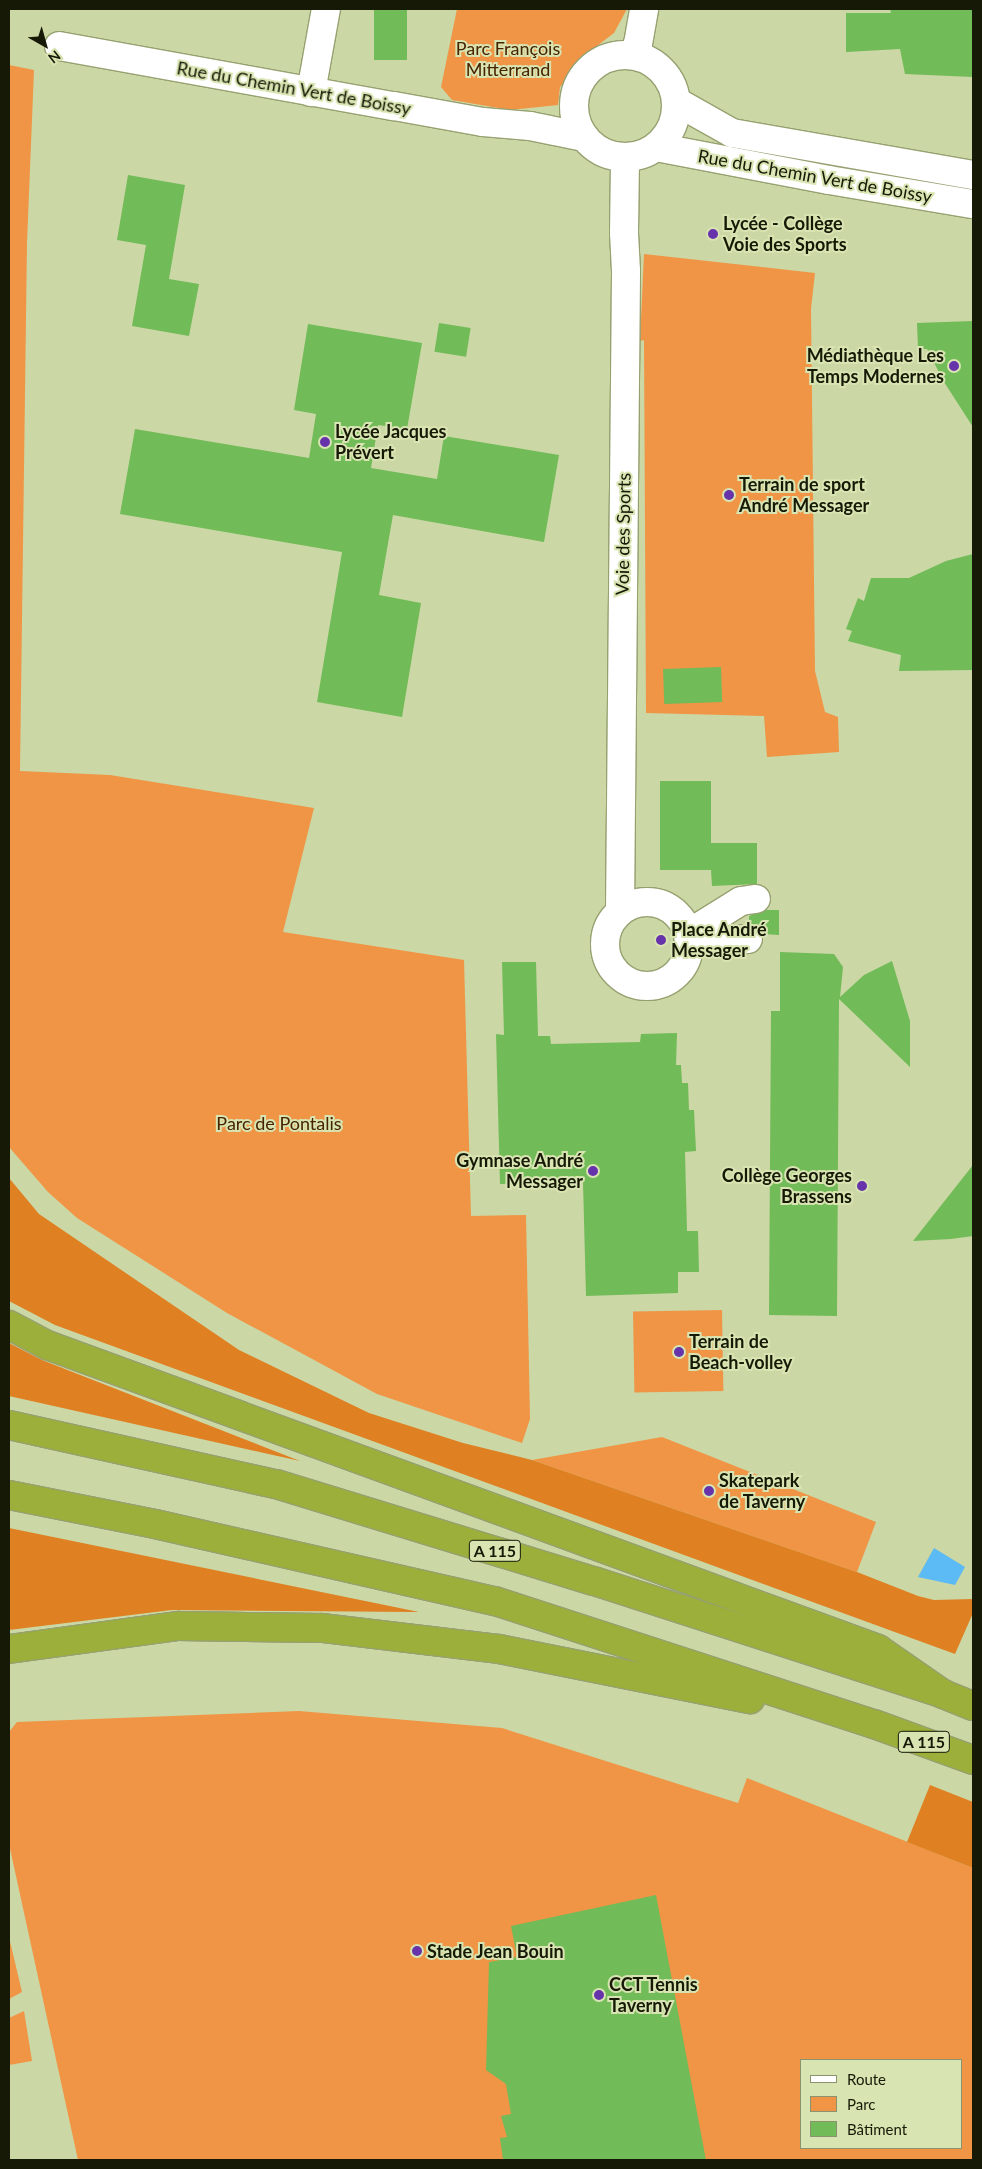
<!DOCTYPE html>
<html>
<head>
<meta charset="utf-8">
<style>
	body { margin:0 }
	#map { position:relative; width:982px; height:2169px; overflow:hidden; background:#cbd7a4; font-family:Lato,sans-serif }
	div>[style] { position:absolute }
	.green>* { inset:0; background:#f09546; transform-origin:0 0 }
	.forest>* { inset:0; background:#df8023 }
	.water>* { inset:0; background:#5cbaf4 }
	.building>* { inset:0; background:#71bb58; transform-origin:0 0 }
	.roads { filter:drop-shadow(1px 0 #96a170) drop-shadow(-1px 0 #96a170) drop-shadow(0 1px #96a170) drop-shadow(0 -1px #96a170) }
	.street>* { height:28px; margin:-14px; padding:0 14px; transform-origin:14px; border-radius:14px; background:#fff }
	.street>.ring { margin:-14px; padding:0; box-sizing:content-box; background:none; border:28px solid #fff; border-radius:50% }
	.highway>* { height:28px; margin:-14px; padding:0 14px; transform-origin:14px; border-radius:14px; background:#9baf3a }
	.dots>* { width:14px; height:14px; translate:-50% -50%; box-sizing:border-box; border:2px solid #d8e4b1; border-radius:50% }
	span { translate:-50% -50%; white-space:nowrap; text-align:center; line-height:1.15; -webkit-text-stroke:4px #d8e4b1; paint-order:stroke }
	.shield-label span { padding:1px 4px; background:#d8e4b1; border:1px solid; border-radius:4px; -webkit-text-stroke-width:0 }
	.shield-label { font-size:16px; color:#151906; font-weight:700 }
	.park-label { font-size:18px; color:#482300 }
	.street-label { font-size:18px; color:#151906 }
	.poi-label { font-size:18px; color:#151906; font-weight:700 }
	.left { translate:0 -50%; text-align:left }
	.right { translate:-100% -50%; text-align:right }
	.frame { position:absolute; inset:0; border:10px solid #151906; pointer-events:none }
	.legend { position:absolute; left:800px; top:2059px; width:162px; height:90px; box-sizing:border-box; background:#d8e4b1; border:1px solid #8a936d; margin:0; padding:6px 9px; list-style:none; font-size:15px; color:#151906 }
	.legend li { display:flex; align-items:center; gap:10px; height:25px }
	.legend b { width:25px; border:1px solid #8a936d }
	.north { position:absolute; left:20px; top:20px; width:50px; height:50px; -webkit-text-stroke:4px #d8e4b1; paint-order:stroke; rotate:142deg; font-size:14px; font-weight:700; line-height:20px; text-align:center; color:#151906 }
	.north::after { content:''; display:block; margin:auto; width:18px; height:22px; background:#151906; clip-path:polygon(50% 0,100% 100%,50% 72%,0 100%) }
</style>
</head>
<body>
<div id="map">
	<div class="green">
		<div style="clip-path:polygon(457px 9px,627px 9px,614px 33px,593px 49px,560px 87px,558px 105px,510px 110px,452px 100px,441px 87px)"></div>
		<div style="clip-path:polygon(9px 65px,34px 70px,27px 243px,20px 771px,110px 775px,314px 808px,283px 932px,464px 960px,471px 1216px,526px 1215px,530px 1419px,522px 1443px,377px 1394px,227px 1313px,77px 1218px,48px 1192px,9px 1147px)"></div>
		<div style="clip-path:polygon(644px 254px,815px 273px,811px 309px,815px 671px,825px 712px,838px 717px,839px 752px,767px 757px,764px 716px,646px 713px,644px 340px,640px 341px)"></div>
		<div style="left:722px;top:1310px;width:81px;height:89px;rotate:89deg"></div>
		<div style="clip-path:polygon(662px 1437px,876px 1522px,857px 1572px,532px 1460px)"></div>
		<div style="clip-path:polygon(evenodd,299px 1711px,502px 1728px,738px 1803px,747px 1778px,973px 1868px,973px 2160px,78px 2160px,9px 1844px,9px 1732px,17px 1722px,299px 1711px,801px 2060px,961px 2060px,961px 2148px,801px 2148px,801px 2060px)"></div>
		<div style="clip-path:polygon(9px 1937px,22px 1992px,9px 1999px)"></div>
		<div style="clip-path:polygon(24px 2011px,32px 2061px,9px 2065px,9px 2018px)"></div>
	</div>
	<div class="forest">
		<div style="clip-path:polygon(9px 1178px,39px 1214px,239px 1350px,369px 1413px,463px 1443px,532px 1460px,857px 1572px,918px 1596px,934px 1600px,973px 1599px,973px 1613px,955px 1654px,55px 1325px,9px 1301px)"></div>
		<div style="clip-path:polygon(9px 1343px,42px 1360px,300px 1461px,9px 1396px)"></div>
		<div style="clip-path:polygon(9px 1528px,419px 1612px,172px 1610px,9px 1630px)"></div>
		<div style="clip-path:polygon(930px 1785px,973px 1802px,973px 1868px,907px 1842px)"></div>
	</div>
	<div class="water">
		<div style="clip-path:polygon(934px 1548px,965px 1567px,955px 1585px,918px 1577px)"></div>
	</div>
	<div class="building">
		<div style="left:374px;top:9px;width:33px;height:51px"></div>
		<div style="clip-path:polygon(890px 9px,973px 9px,973px 77px,905px 74px,900px 49px,846px 52px,846px 13px,891px 13px)"></div>
		<div style="clip-path:polygon(128px 175px,185px 185px,169px 279px,199px 284px,189px 336px,132px 326px,146px 245px,117px 240px)"></div>
		<div style="clip-path:polygon(973px 321px,973px 427px,944px 382px,927px 349px,918px 349px,917px 323px)"></div>
		<div style="left:439px;top:323px;width:32px;height:29px;rotate:9deg"></div>
		<div style="clip-path:polygon(308px 324px,422px 343px,407px 429px,378px 425px,371px 468px,437px 479px,444px 436px,559px 455px,544px 542px,393px 515px,379px 595px,421px 603px,402px 717px,317px 702px,342px 552px,120px 514px,135px 429px,309px 458px,316px 414px,294px 410px)"></div>
		<div style="clip-path:polygon(973px 554px,973px 670px,899px 671px,901px 655px,848px 641px,852px 631px,846px 629px,858px 598px,864px 601px,871px 578px,909px 578px,946px 561px)"></div>
		<div style="left:721px;top:667px;width:35px;height:58px;rotate:88deg"></div>
		<div style="clip-path:polygon(660px 781px,711px 781px,711px 843px,757px 843px,757px 884px,712px 886px,711px 870px,660px 870px)"></div>
		<div style="clip-path:polygon(766px 910px,779px 910px,779px 935px,762px 934px,755px 925px,749px 924px,749px 916px)"></div>
		<div style="clip-path:polygon(780px 952px,834px 954px,843px 967px,840px 997px,864px 975px,892px 961px,910px 1021px,910px 1067px,839px 999px,837px 1316px,769px 1315px,771px 1011px,780px 1011px)"></div>
		<div style="clip-path:polygon(502px 962px,536px 962px,538px 1036px,550px 1036px,551px 1044px,640px 1042px,641px 1034px,677px 1033px,676px 1065px,681px 1065px,682px 1083px,688px 1083px,689px 1110px,694px 1110px,696px 1151px,685px 1152px,687px 1231px,698px 1231px,699px 1272px,678px 1272px,678px 1293px,586px 1296px,583px 1182px,500px 1184px,496px 1034px,504px 1035px)"></div>
		<div style="clip-path:polygon(973px 1165px,973px 1236px,951px 1239px,913px 1241px)"></div>
		<div style="clip-path:polygon(656px 1895px,706px 2160px,503px 2160px,500px 2138px,507px 2137px,501px 2116px,511px 2114px,506px 2084px,486px 2070px,489px 1962px,517px 1957px,511px 1926px)"></div>
	</div>
	<div class="roads">
		<div class="street">
			<div style="left:59px;top:46px;width:340px;rotate:10.2deg"></div>
			<div style="left:394px;top:106px;width:90px;rotate:10.2deg"></div>
			<div style="left:483px;top:122px;width:47px;rotate:4.9deg"></div>
			<div style="left:530px;top:126px;width:55px;rotate:11.5deg"></div>
			<div class="ring" style="left:574px;top:55px;width:74px;height:74px"></div>
			<div style="left:633px;top:55px;width:12px;rotate:-66deg"></div>
			<div style="left:638px;top:44px;width:36px;rotate:-80deg"></div>
			<div style="left:311px;top:92px;width:84px;rotate:-79.8deg"></div>
			<div style="left:677px;top:102px;width:63px;rotate:29.4deg"></div>
			<div style="left:732px;top:133px;width:245px;rotate:9.9deg"></div>
			<div style="left:656px;top:147px;width:176px;rotate:10.8deg"></div>
			<div style="left:829px;top:180px;width:146px;rotate:9.5deg"></div>
			<div class="ring" style="left:605px;top:902px;width:56px;height:56px"></div>
			<div style="left:620px;top:911px;width:640px;rotate:-89.46deg"></div>
			<div style="left:626px;top:271px;width:38px;rotate:-93deg"></div>
			<div style="left:624px;top:233px;width:75px;rotate:-89.2deg"></div>
			<div style="left:688px;top:934px;width:62px;rotate:-31.9deg"></div>
			<div style="left:741px;top:901px;width:15px;rotate:-8deg"></div>
			<div style="left:689px;top:943px;width:59px;rotate:-3.9deg"></div>
		</div>
		<div class="highway">
			<div style="left:9px;top:1325px;width:43px;rotate:27.8deg"></div>
			<div style="left:47px;top:1345px;width:885px;rotate:20.09deg"></div>
			<div style="left:878px;top:1649px;width:79px;rotate:34.7deg"></div>
			<div style="left:9px;top:1425px;width:273px;rotate:12.5deg"></div>
			<div style="left:276px;top:1484px;width:332px;rotate:17deg"></div>
			<div style="left:594px;top:1581px;width:367px;rotate:17.9deg"></div>
			<div style="left:943px;top:1694px;width:32px;rotate:22deg"></div>
			<div style="left:9px;top:1495px;width:149px;rotate:11.2deg"></div>
			<div style="left:155px;top:1524px;width:349px;rotate:12.8deg"></div>
			<div style="left:495px;top:1601px;width:398px;rotate:18deg"></div>
			<div style="left:874px;top:1724px;width:105px;rotate:20deg"></div>
			<div style="left:9px;top:1649px;width:171px;rotate:-7.8deg"></div>
			<div style="left:178px;top:1626px;width:145px;rotate:0.8deg"></div>
			<div style="left:323px;top:1628px;width:177px;rotate:6.8deg"></div>
			<div style="left:499px;top:1649px;width:256px;rotate:11.3deg"></div>
		</div>
	</div>
	<div class="dots">
		<div style="left:713px;top:234px;background:#6633ab"></div>
		<div style="left:954px;top:366px;background:#6633ab"></div>
		<div style="left:325px;top:442px;background:#6633ab"></div>
		<div style="left:729px;top:495px;background:#6633ab"></div>
		<div style="left:661px;top:940px;background:#6633ab"></div>
		<div style="left:593px;top:1171px;background:#6633ab"></div>
		<div style="left:862px;top:1186px;background:#6633ab"></div>
		<div style="left:679px;top:1352px;background:#6633ab"></div>
		<div style="left:709px;top:1491px;background:#6633ab"></div>
		<div style="left:417px;top:1951px;background:#6633ab"></div>
		<div style="left:599px;top:1995px;background:#6633ab"></div>
	</div>
	<div class="shield-label">
		<span style="left:495px;top:1551px">A 115</span>
		<span style="left:924px;top:1742px">A 115</span>
	</div>
	<div class="park-label">
		<span style="left:508px;top:59px">Parc François<br>Mitterrand</span>
		<span style="left:279px;top:1123px">Parc de Pontalis</span>
	</div>
	<div class="street-label">
		<span style="left:294px;top:88px;rotate:10deg">Rue du Chemin Vert de Boissy</span>
		<span style="left:815px;top:176px;rotate:10deg">Rue du Chemin Vert de Boissy</span>
		<span style="left:623px;top:534px;rotate:-89deg">Voie des Sports</span>
	</div>
	<div class="poi-label">
		<span class="left" style="left:723px;top:234px">Lycée - Collège<br>Voie des Sports</span>
		<span class="right" style="left:944px;top:366px">Médiathèque Les<br>Temps Modernes</span>
		<span class="left" style="left:335px;top:442px">Lycée Jacques<br>Prévert</span>
		<span class="left" style="left:739px;top:495px">Terrain de sport<br>André Messager</span>
		<span class="left" style="left:671px;top:940px">Place André<br>Messager</span>
		<span class="right" style="left:583px;top:1171px">Gymnase André<br>Messager</span>
		<span class="right" style="left:852px;top:1186px">Collège Georges<br>Brassens</span>
		<span class="left" style="left:689px;top:1352px">Terrain de<br>Beach-volley</span>
		<span class="left" style="left:719px;top:1491px">Skatepark<br>de Taverny</span>
		<span class="left" style="left:427px;top:1951px">Stade Jean Bouin</span>
		<span class="left" style="left:609px;top:1995px">CCT Tennis<br>Taverny</span>
	</div>
	<div class="frame"></div>
	<ul class="legend">
	<li><b style="height:6px;background:#fff"></b>Route</li>
	<li><b style="height:14px;background:#f09546"></b>Parc</li>
	<li><b style="height:14px;background:#71bb58"></b>Bâtiment</li>
	</ul>
	<div class="north">N</div>
</div>
</body>
</html>
